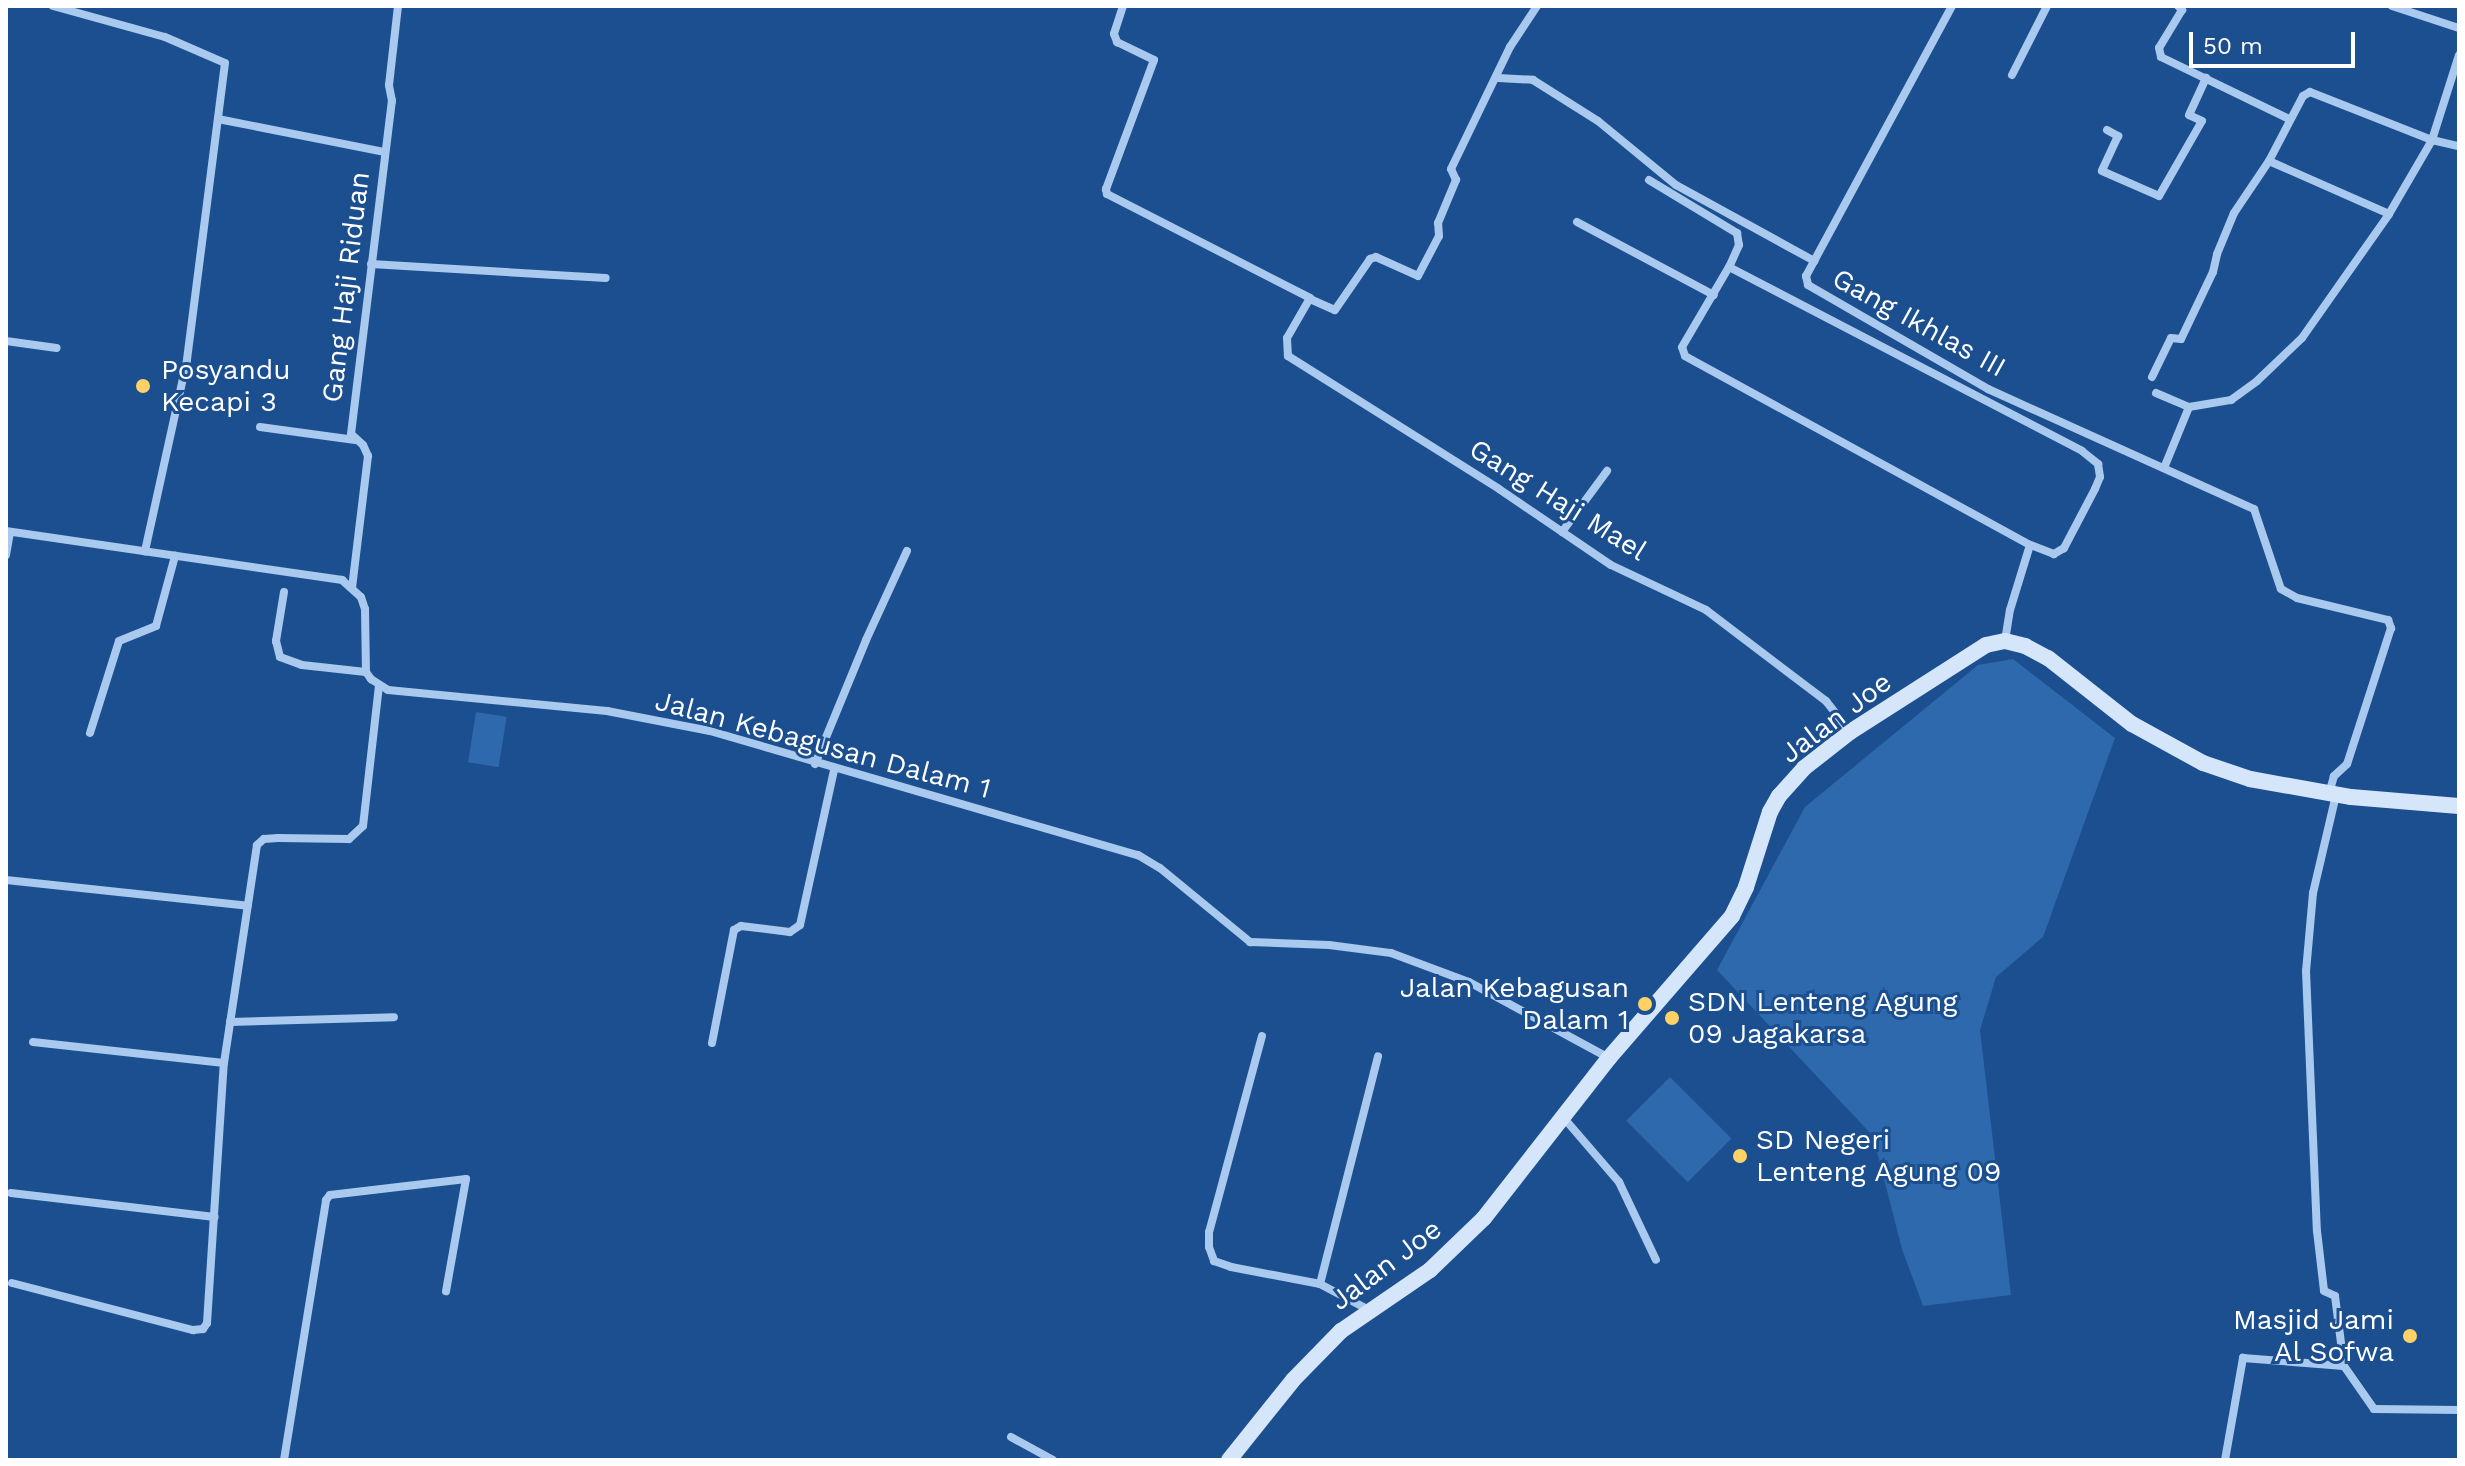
<!DOCTYPE html>
<html>
<head>
<meta charset="utf-8">
<style>
	body { margin:0 }
	#map { position:relative; width:2465px; height:1466px; overflow:hidden; background:#1b4f8f; font-family:"Work Sans",sans-serif }
	div>[style] { position:absolute }
	.green>* { inset:0; background:#2e69ad; transform-origin:0 0 }
	.street>* { height:8px; margin:-4px; padding:0 4px; transform-origin:4px; border-radius:4px; background:#a9c9ee }
	.secondary>* { height:16px; margin:-8px; padding:0 8px; transform-origin:8px; border-radius:8px; background:#d6e6fa }
	.dots>* { width:22px; height:22px; translate:-50% -50%; box-sizing:border-box; border:4px solid #1b4f8f; border-radius:50% }
	span { translate:-50% -50%; white-space:nowrap; text-align:center; line-height:1.15; -webkit-text-stroke:6px #1b4f8f; paint-order:stroke }
	.street-label { font-size:28px; color:#fff }
	.poi-label { font-size:28px; color:#fff }
	.left { translate:0 -50%; text-align:left }
	.right { translate:-100% -50%; text-align:right }
	.frame { position:absolute; inset:0; border:8px solid #fff; pointer-events:none }
	.scale { position:absolute; left:2189px; top:32px; width:166px; height:36px; box-sizing:border-box; border:4px solid #fff; border-top:0; padding-left:10px; font-size:24px; line-height:28px; white-space:nowrap; color:#fff; -webkit-text-stroke:6px #1b4f8f; paint-order:stroke }
</style>
</head>
<body>
<div id="map">
	<div class="green">
		<div style="clip-path:polygon(2013px 659px,2115px 738px,2043px 937px,1996px 977px,1980px 1030px,2011px 1295px,1923px 1306px,1902px 1249px,1873px 1136px,1717px 970px,1805px 807px,1978px 665px)"></div>
		<div style="left:476px;top:712px;width:31px;height:51px;rotate:9deg"></div>
		<div style="left:1670px;top:1077px;width:87px;height:62px;rotate:45deg"></div>
	</div>
	<div class="street">
		<div style="left:53px;top:6px;width:116px;rotate:15.5deg"></div>
		<div style="left:165px;top:37px;width:65px;rotate:23.4deg"></div>
		<div style="left:225px;top:63px;width:299px;rotate:97.3deg"></div>
		<div style="left:187px;top:360px;width:196px;rotate:102.4deg"></div>
		<div style="left:1123px;top:6px;width:29px;rotate:108deg"></div>
		<div style="left:1114px;top:34px;width:9px;rotate:69deg"></div>
		<div style="left:1117px;top:42px;width:41px;rotate:25.9deg"></div>
		<div style="left:1154px;top:60px;width:138px;rotate:110.4deg"></div>
		<div style="left:1106px;top:189px;width:5px;rotate:79deg"></div>
		<div style="left:1107px;top:194px;width:228px;rotate:27.1deg"></div>
		<div style="left:1310px;top:298px;width:46px;rotate:119.9deg"></div>
		<div style="left:1287px;top:338px;width:18px;rotate:87deg"></div>
		<div style="left:1288px;top:356px;width:249px;rotate:32.2deg"></div>
		<div style="left:1499px;top:489px;width:135px;rotate:34.2deg"></div>
		<div style="left:1611px;top:565px;width:105px;rotate:25.3deg"></div>
		<div style="left:1706px;top:610px;width:151px;rotate:37.2deg"></div>
		<div style="left:1826px;top:701px;width:39px;rotate:52deg"></div>
		<div style="left:1952px;top:6px;width:307px;rotate:118.4deg"></div>
		<div style="left:1806px;top:276px;width:9px;rotate:77deg"></div>
		<div style="left:1808px;top:285px;width:208px;rotate:30deg"></div>
		<div style="left:1988px;top:389px;width:292px;rotate:24.3deg"></div>
		<div style="left:2254px;top:509px;width:84px;rotate:71.4deg"></div>
		<div style="left:2281px;top:589px;width:18px;rotate:29deg"></div>
		<div style="left:2297px;top:598px;width:94px;rotate:13.6deg"></div>
		<div style="left:2388px;top:620px;width:9px;rotate:69deg"></div>
		<div style="left:2391px;top:628px;width:143px;rotate:107.9deg"></div>
		<div style="left:2347px;top:764px;width:18px;rotate:137deg"></div>
		<div style="left:2334px;top:776px;width:18px;rotate:106deg"></div>
		<div style="left:2178px;top:6px;width:6px;rotate:45deg"></div>
		<div style="left:2182px;top:10px;width:44px;rotate:121.2deg"></div>
		<div style="left:2159px;top:48px;width:9px;rotate:77deg"></div>
		<div style="left:2161px;top:57px;width:142px;rotate:25.8deg"></div>
		<div style="left:2392px;top:6px;width:71px;rotate:18.2deg"></div>
		<div style="left:2012px;top:75px;width:77px;rotate:-63.1deg"></div>
		<div style="left:1498px;top:78px;width:35px;rotate:3deg"></div>
		<div style="left:1533px;top:80px;width:77px;rotate:32.2deg"></div>
		<div style="left:1598px;top:121px;width:101px;rotate:39.4deg"></div>
		<div style="left:1676px;top:185px;width:158px;rotate:28.8deg"></div>
		<div style="left:218px;top:119px;width:169px;rotate:11.2deg"></div>
		<div style="left:2107px;top:130px;width:13px;rotate:29deg"></div>
		<div style="left:2118px;top:136px;width:38px;rotate:115deg"></div>
		<div style="left:2102px;top:171px;width:62px;rotate:23.7deg"></div>
		<div style="left:2159px;top:196px;width:86px;rotate:-60.2deg"></div>
		<div style="left:2202px;top:121px;width:14px;rotate:-155deg"></div>
		<div style="left:2189px;top:115px;width:41px;rotate:-65.3deg"></div>
		<div style="left:2269px;top:161px;width:131px;rotate:23.8deg"></div>
		<div style="left:1649px;top:180px;width:103px;rotate:31.1deg"></div>
		<div style="left:1737px;top:233px;width:12px;rotate:81deg"></div>
		<div style="left:1739px;top:245px;width:24px;rotate:114deg"></div>
		<div style="left:1729px;top:267px;width:398px;rotate:27.5deg"></div>
		<div style="left:2082px;top:451px;width:21px;rotate:39deg"></div>
		<div style="left:2098px;top:464px;width:13px;rotate:81deg"></div>
		<div style="left:2100px;top:477px;width:13px;rotate:113deg"></div>
		<div style="left:2095px;top:489px;width:67px;rotate:117.7deg"></div>
		<div style="left:2064px;top:548px;width:12px;rotate:149deg"></div>
		<div style="left:2054px;top:554px;width:26px;rotate:-159deg"></div>
		<div style="left:2030px;top:545px;width:393px;rotate:-151.3deg"></div>
		<div style="left:1685px;top:356px;width:9px;rotate:-108deg"></div>
		<div style="left:1682px;top:347px;width:93px;rotate:-59.6deg"></div>
		<div style="left:1577px;top:222px;width:155px;rotate:28.1deg"></div>
		<div style="left:371px;top:264px;width:235px;rotate:3.4deg"></div>
		<div style="left:1310px;top:299px;width:27px;rotate:24deg"></div>
		<div style="left:1335px;top:310px;width:62px;rotate:-55.5deg"></div>
		<div style="left:1370px;top:259px;width:6px;rotate:-18deg"></div>
		<div style="left:1376px;top:257px;width:46px;rotate:24.3deg"></div>
		<div style="left:1418px;top:276px;width:45px;rotate:-62.3deg"></div>
		<div style="left:1439px;top:236px;width:13px;rotate:-94deg"></div>
		<div style="left:1438px;top:223px;width:47px;rotate:-67.3deg"></div>
		<div style="left:1456px;top:180px;width:12px;rotate:-114deg"></div>
		<div style="left:1451px;top:169px;width:136px;rotate:-64.2deg"></div>
		<div style="left:1510px;top:47px;width:49px;rotate:-56.6deg"></div>
		<div style="left:6px;top:341px;width:51px;rotate:7.8deg"></div>
		<div style="left:2152px;top:377px;width:43px;rotate:-64deg"></div>
		<div style="left:2171px;top:338px;width:10px;rotate:6deg"></div>
		<div style="left:2181px;top:339px;width:74px;rotate:-64.5deg"></div>
		<div style="left:2213px;top:272px;width:18px;rotate:-77deg"></div>
		<div style="left:2217px;top:254px;width:44px;rotate:-67.5deg"></div>
		<div style="left:2234px;top:213px;width:63px;rotate:-56.1deg"></div>
		<div style="left:2269px;top:161px;width:73px;rotate:-62.4deg"></div>
		<div style="left:2303px;top:96px;width:8px;rotate:-30deg"></div>
		<div style="left:2310px;top:92px;width:131px;rotate:21.5deg"></div>
		<div style="left:2432px;top:140px;width:89px;rotate:-72.4deg"></div>
		<div style="left:2156px;top:393px;width:36px;rotate:23deg"></div>
		<div style="left:2189px;top:407px;width:43px;rotate:-9.5deg"></div>
		<div style="left:2231px;top:400px;width:32px;rotate:-36deg"></div>
		<div style="left:2257px;top:381px;width:62px;rotate:-43.7deg"></div>
		<div style="left:2302px;top:338px;width:151px;rotate:-54.9deg"></div>
		<div style="left:2389px;top:214px;width:86px;rotate:-59.8deg"></div>
		<div style="left:2432px;top:140px;width:28px;rotate:13deg"></div>
		<div style="left:260px;top:427px;width:96px;rotate:7.8deg"></div>
		<div style="left:2164px;top:468px;width:66px;rotate:-67.7deg"></div>
		<div style="left:6px;top:531px;width:340px;rotate:8.3deg"></div>
		<div style="left:342px;top:580px;width:25px;rotate:42deg"></div>
		<div style="left:361px;top:597px;width:13px;rotate:72deg"></div>
		<div style="left:365px;top:609px;width:63px;rotate:89.1deg"></div>
		<div style="left:366px;top:672px;width:9px;rotate:54deg"></div>
		<div style="left:371px;top:679px;width:20px;rotate:33deg"></div>
		<div style="left:388px;top:690px;width:220px;rotate:5.5deg"></div>
		<div style="left:607px;top:711px;width:105px;rotate:11deg"></div>
		<div style="left:710px;top:731px;width:446px;rotate:16.2deg"></div>
		<div style="left:1138px;top:855px;width:26px;rotate:31deg"></div>
		<div style="left:1160px;top:868px;width:117px;rotate:39.4deg"></div>
		<div style="left:1250px;top:942px;width:79px;rotate:2.2deg"></div>
		<div style="left:1329px;top:945px;width:63px;rotate:7.4deg"></div>
		<div style="left:1391px;top:953px;width:83px;rotate:20.4deg"></div>
		<div style="left:1469px;top:982px;width:159px;rotate:28.5deg"></div>
		<div style="left:1562px;top:532px;width:76px;rotate:-53.6deg"></div>
		<div style="left:6px;top:555px;width:23px;rotate:-80deg"></div>
		<div style="left:352px;top:588px;width:133px;rotate:-83.1deg"></div>
		<div style="left:368px;top:456px;width:12px;rotate:-114deg"></div>
		<div style="left:363px;top:445px;width:16px;rotate:-137deg"></div>
		<div style="left:351px;top:434px;width:336px;rotate:-83deg"></div>
		<div style="left:392px;top:101px;width:16px;rotate:-101deg"></div>
		<div style="left:389px;top:85px;width:80px;rotate:-83.5deg"></div>
		<div style="left:284px;top:592px;width:50px;rotate:99.3deg"></div>
		<div style="left:276px;top:641px;width:16px;rotate:76deg"></div>
		<div style="left:280px;top:657px;width:23px;rotate:20deg"></div>
		<div style="left:302px;top:665px;width:64px;rotate:6.2deg"></div>
		<div style="left:2005px;top:641px;width:31px;rotate:-81deg"></div>
		<div style="left:2010px;top:610px;width:68px;rotate:-72.9deg"></div>
		<div style="left:90px;top:733px;width:96px;rotate:-72.5deg"></div>
		<div style="left:119px;top:641px;width:40px;rotate:-22deg"></div>
		<div style="left:156px;top:626px;width:73px;rotate:-74.8deg"></div>
		<div style="left:815px;top:764px;width:134px;rotate:-67.6deg"></div>
		<div style="left:866px;top:640px;width:98px;rotate:-65.3deg"></div>
		<div style="left:2336px;top:795px;width:101px;rotate:103.2deg"></div>
		<div style="left:2313px;top:893px;width:78px;rotate:95.1deg"></div>
		<div style="left:2306px;top:971px;width:260px;rotate:87.6deg"></div>
		<div style="left:2317px;top:1231px;width:60px;rotate:83.3deg"></div>
		<div style="left:2324px;top:1291px;width:12px;rotate:24deg"></div>
		<div style="left:2335px;top:1296px;width:71px;rotate:82.7deg"></div>
		<div style="left:2344px;top:1366px;width:52px;rotate:55.1deg"></div>
		<div style="left:2374px;top:1409px;width:85px;rotate:0.7deg"></div>
		<div style="left:6px;top:880px;width:243px;rotate:6.1deg"></div>
		<div style="left:230px;top:1022px;width:164px;rotate:-1.7deg"></div>
		<div style="left:1262px;top:1036px;width:203px;rotate:105.1deg"></div>
		<div style="left:1209px;top:1232px;width:15px;rotate:90deg"></div>
		<div style="left:1209px;top:1247px;width:15px;rotate:70deg"></div>
		<div style="left:1214px;top:1261px;width:18px;rotate:19deg"></div>
		<div style="left:1231px;top:1267px;width:91px;rotate:10.8deg"></div>
		<div style="left:1320px;top:1284px;width:55px;rotate:28deg"></div>
		<div style="left:33px;top:1042px;width:192px;rotate:6.3deg"></div>
		<div style="left:712px;top:1043px;width:115px;rotate:-79deg"></div>
		<div style="left:734px;top:930px;width:8px;rotate:-30deg"></div>
		<div style="left:741px;top:926px;width:49px;rotate:7deg"></div>
		<div style="left:790px;top:932px;width:12px;rotate:-35deg"></div>
		<div style="left:800px;top:925px;width:159px;rotate:-77.6deg"></div>
		<div style="left:1563px;top:1117px;width:86px;rotate:49.3deg"></div>
		<div style="left:1619px;top:1182px;width:86px;rotate:64.6deg"></div>
		<div style="left:11px;top:1193px;width:205px;rotate:6.7deg"></div>
		<div style="left:12px;top:1283px;width:187px;rotate:14.6deg"></div>
		<div style="left:193px;top:1330px;width:10px;rotate:-6deg"></div>
		<div style="left:203px;top:1329px;width:7px;rotate:-56deg"></div>
		<div style="left:207px;top:1323px;width:261px;rotate:-86.3deg"></div>
		<div style="left:224px;top:1063px;width:220px;rotate:-81.4deg"></div>
		<div style="left:257px;top:845px;width:9px;rotate:-41deg"></div>
		<div style="left:264px;top:839px;width:14px;rotate:-4deg"></div>
		<div style="left:278px;top:838px;width:71px;rotate:0.8deg"></div>
		<div style="left:349px;top:839px;width:19px;rotate:-43deg"></div>
		<div style="left:363px;top:826px;width:142px;rotate:-83.5deg"></div>
		<div style="left:1320px;top:1284px;width:235px;rotate:-75.7deg"></div>
		<div style="left:1011px;top:1437px;width:48px;rotate:28.7deg"></div>
		<div style="left:284px;top:1460px;width:263px;rotate:-80.8deg"></div>
		<div style="left:326px;top:1200px;width:6px;rotate:-51deg"></div>
		<div style="left:330px;top:1195px;width:137px;rotate:-6.7deg"></div>
		<div style="left:466px;top:1179px;width:114px;rotate:100.1deg"></div>
		<div style="left:2225px;top:1460px;width:104px;rotate:-80deg"></div>
		<div style="left:2243px;top:1358px;width:101px;rotate:4.5deg"></div>
	</div>
	<div class="secondary">
		<div style="left:1229px;top:1460px;width:102px;rotate:-51.3deg"></div>
		<div style="left:1293px;top:1380px;width:69px;rotate:-45.6deg"></div>
		<div style="left:1341px;top:1331px;width:108px;rotate:-34.4deg"></div>
		<div style="left:1430px;top:1270px;width:75px;rotate:-43.9deg"></div>
		<div style="left:1484px;top:1218px;width:203px;rotate:-52deg"></div>
		<div style="left:1609px;top:1058px;width:188px;rotate:-49.1deg"></div>
		<div style="left:1732px;top:916px;width:32px;rotate:-64deg"></div>
		<div style="left:1746px;top:887px;width:79px;rotate:-72.3deg"></div>
		<div style="left:1770px;top:812px;width:18px;rotate:-61deg"></div>
		<div style="left:1779px;top:796px;width:38px;rotate:-48deg"></div>
		<div style="left:1804px;top:768px;width:58px;rotate:-38deg"></div>
		<div style="left:1850px;top:732px;width:161px;rotate:-32.6deg"></div>
		<div style="left:1986px;top:645px;width:19px;rotate:-12deg"></div>
		<div style="left:2005px;top:641px;width:21px;rotate:14deg"></div>
		<div style="left:2025px;top:646px;width:26px;rotate:28deg"></div>
		<div style="left:2048px;top:658px;width:107px;rotate:38.2deg"></div>
		<div style="left:2132px;top:724px;width:81px;rotate:28.8deg"></div>
		<div style="left:2203px;top:763px;width:50px;rotate:18.8deg"></div>
		<div style="left:2250px;top:779px;width:103px;rotate:10.1deg"></div>
		<div style="left:2351px;top:797px;width:108px;rotate:4.8deg"></div>
	</div>
	<div class="dots">
		<div style="left:143px;top:386px;background:#ffd166"></div>
		<div style="left:1645px;top:1004px;background:#ffd166"></div>
		<div style="left:1672px;top:1018px;background:#ffd166"></div>
		<div style="left:1740px;top:1156px;background:#ffd166"></div>
		<div style="left:2410px;top:1336px;background:#ffd166"></div>
	</div>
	<div class="street-label">
		<span style="left:346px;top:287px;rotate:-83deg">Gang Haji Riduan</span>
		<span style="left:1919px;top:323px;rotate:29deg">Gang Ikhlas III</span>
		<span style="left:1558px;top:500px;rotate:32deg">Gang Haji Mael</span>
		<span style="left:1836px;top:718px;rotate:-37deg">Jalan Joe</span>
		<span style="left:823px;top:745px;rotate:15deg">Jalan Kebagusan Dalam 1</span>
		<span style="left:1386px;top:1265px;rotate:-37deg">Jalan Joe</span>
	</div>
	<div class="poi-label">
		<span class="left" style="left:161px;top:386px">Posyandu<br>Kecapi 3</span>
		<span class="right" style="left:1629px;top:1004px">Jalan Kebagusan<br>Dalam 1</span>
		<span class="left" style="left:1688px;top:1018px">SDN Lenteng Agung<br>09 Jagakarsa</span>
		<span class="left" style="left:1756px;top:1156px">SD Negeri<br>Lenteng Agung 09</span>
		<span class="right" style="left:2394px;top:1336px">Masjid Jami<br>Al Sofwa</span>
	</div>
	<div class="frame"></div>
	<div class="scale">50 m</div>
</div>
</body>
</html>
